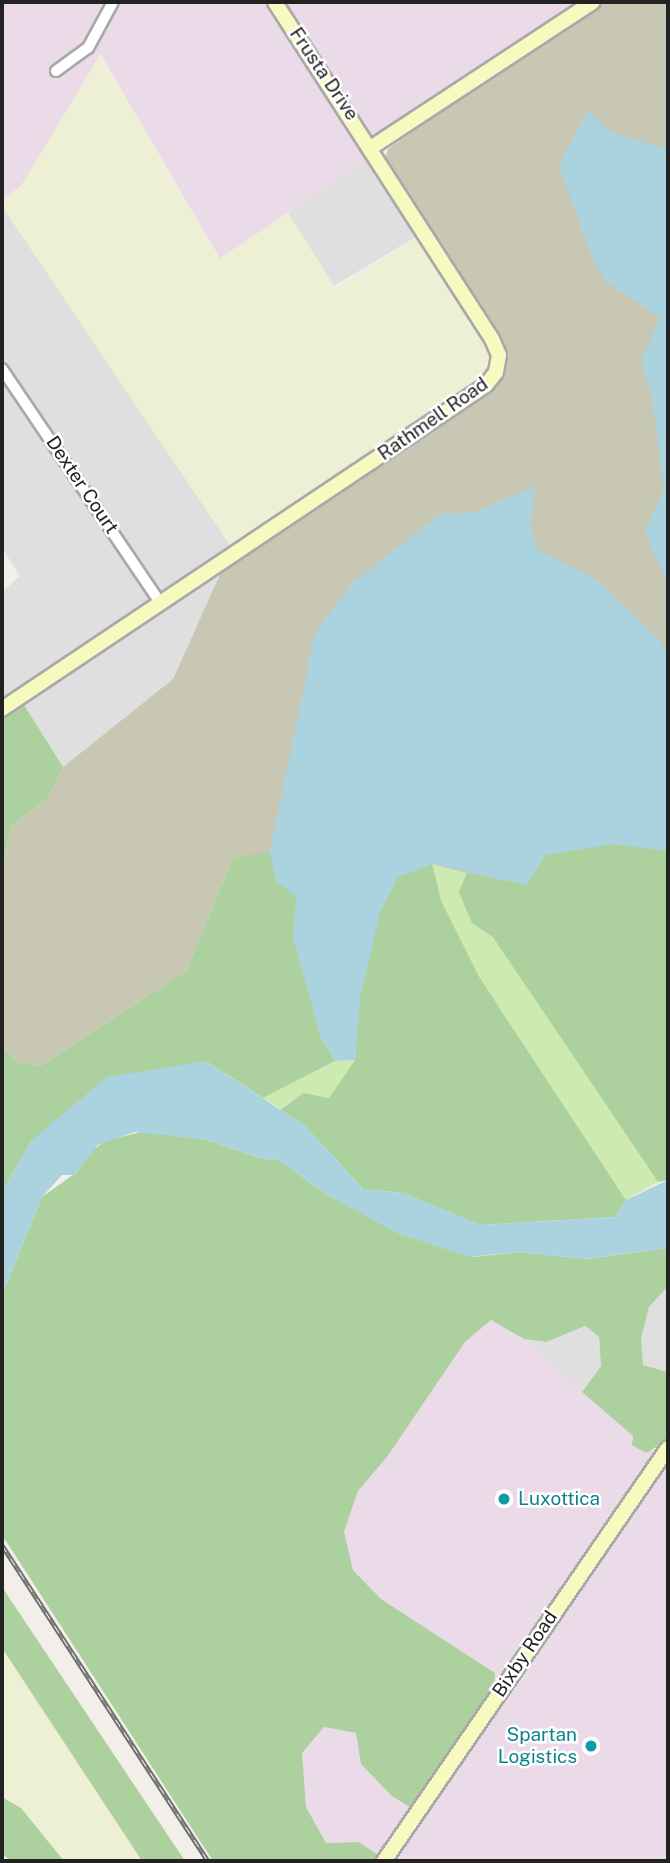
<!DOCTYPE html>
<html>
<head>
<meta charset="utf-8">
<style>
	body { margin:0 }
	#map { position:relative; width:670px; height:1863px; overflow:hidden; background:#f2efe9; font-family:"Public Sans",sans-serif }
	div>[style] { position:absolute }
	.residential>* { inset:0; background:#e0dfdf; transform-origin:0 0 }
	.industrial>* { inset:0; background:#ebdbe8 }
	.construction>* { inset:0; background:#c7c7b4 }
	.farmland>* { inset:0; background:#eef0d5 }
	.grass>* { inset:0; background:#cdebb0 }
	.forest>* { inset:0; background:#add19e }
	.water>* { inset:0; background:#aad3df }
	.roads { filter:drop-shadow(2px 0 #a9a9a9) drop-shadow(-2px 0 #a9a9a9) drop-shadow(0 2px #a9a9a9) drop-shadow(0 -2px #a9a9a9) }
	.street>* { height:10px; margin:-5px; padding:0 5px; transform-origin:5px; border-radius:5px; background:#fff }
	.secondary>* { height:14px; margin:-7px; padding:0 7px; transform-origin:7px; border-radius:7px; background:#f7fabf }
	.rail>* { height:5px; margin-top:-2.5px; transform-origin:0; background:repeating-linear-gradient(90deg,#fff 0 8px,#707070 0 16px); box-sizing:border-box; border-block:2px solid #707070 }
	.dots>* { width:19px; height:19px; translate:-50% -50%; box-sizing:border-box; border:4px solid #fff; border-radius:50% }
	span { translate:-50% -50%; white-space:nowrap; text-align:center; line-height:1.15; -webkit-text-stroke:5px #fff; paint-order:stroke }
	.street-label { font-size:19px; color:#222 }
	.culture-label { font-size:19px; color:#0d838f }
	.left { translate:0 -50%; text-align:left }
	.right { translate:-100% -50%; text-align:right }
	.frame { position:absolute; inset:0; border:4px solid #222; pointer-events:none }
</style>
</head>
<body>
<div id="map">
	<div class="residential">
		<div style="left:370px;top:157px;width:92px;height:99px;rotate:59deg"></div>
		<div style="clip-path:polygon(2px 206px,232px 548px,2px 701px,2px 592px,20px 576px,2px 548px)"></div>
		<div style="clip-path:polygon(225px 563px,173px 679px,63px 767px,21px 700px)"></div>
		<div style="clip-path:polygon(668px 1286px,668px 1372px,643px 1365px,641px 1339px,649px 1307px)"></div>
		<div style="clip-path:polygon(584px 1325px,599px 1337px,601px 1366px,582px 1392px,524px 1339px,546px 1342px)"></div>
	</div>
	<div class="industrial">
		<div style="clip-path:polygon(2px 2px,582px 2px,370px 157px,220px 259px,101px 55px,21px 186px,2px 200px)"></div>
		<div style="clip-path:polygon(491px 1319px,524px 1339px,654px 1451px,668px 1440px,668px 1861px,388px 1861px,359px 1842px,326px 1843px,306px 1807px,302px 1753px,324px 1727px,356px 1733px,495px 1673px,381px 1599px,353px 1570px,344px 1532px,358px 1491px,387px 1457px,465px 1342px)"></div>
	</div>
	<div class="construction">
		<div style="clip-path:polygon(598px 2px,668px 2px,668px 936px,335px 1061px,233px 858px,186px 971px,40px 1066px,18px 1062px,2px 1048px,2px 870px,12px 825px,48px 798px,63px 767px,173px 679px,225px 563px,503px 374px,501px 343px,383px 162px,388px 149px)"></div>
	</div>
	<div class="farmland">
		<div style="clip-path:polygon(100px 55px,219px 259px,288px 213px,336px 289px,418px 236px,487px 338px,491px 351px,483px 380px,232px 548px,2px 206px,2px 200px,21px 186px)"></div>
		<div style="clip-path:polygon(2px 1648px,131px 1843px,142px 1861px,64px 1861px,21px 1808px,2px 1797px)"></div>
	</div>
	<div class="grass">
		<div style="clip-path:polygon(432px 864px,467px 873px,459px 892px,472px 922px,493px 937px,658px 1182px,626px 1200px,479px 977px,441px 901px)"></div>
		<div style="clip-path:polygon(355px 1060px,329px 1098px,303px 1094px,280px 1109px,263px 1098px,335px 1061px)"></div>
	</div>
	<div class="forest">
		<div style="clip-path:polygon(21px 700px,63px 767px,48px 798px,12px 825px,2px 870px,2px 713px)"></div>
		<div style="clip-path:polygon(614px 844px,668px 851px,668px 1180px,658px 1182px,493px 937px,472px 923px,459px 892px,467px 873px,527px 885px,545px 855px)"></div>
		<div style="clip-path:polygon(270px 852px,276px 882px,296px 896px,293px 938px,321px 1037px,335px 1061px,263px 1098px,206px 1061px,32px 1140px,2px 1192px,2px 1048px,18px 1062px,40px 1066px,186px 971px,233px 858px)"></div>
		<div style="clip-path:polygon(432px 864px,441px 901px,479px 977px,626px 1200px,616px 1217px,480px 1225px,403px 1193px,363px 1189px,305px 1126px,280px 1110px,303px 1093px,329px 1098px,355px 1060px,360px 998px,380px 912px,398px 877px)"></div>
		<div style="clip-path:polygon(141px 1132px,204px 1139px,263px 1159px,279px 1160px,329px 1196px,474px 1257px,518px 1252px,586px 1259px,668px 1248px,668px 1286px,649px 1307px,641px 1339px,643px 1365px,668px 1372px,668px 1440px,646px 1453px,632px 1445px,633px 1436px,582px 1392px,601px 1366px,599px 1337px,585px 1326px,546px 1342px,524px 1339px,491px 1320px,465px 1342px,387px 1457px,358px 1491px,344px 1532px,353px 1570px,381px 1599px,495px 1673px,494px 1689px,411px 1808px,392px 1796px,361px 1764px,356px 1733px,324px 1727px,302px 1753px,306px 1807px,326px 1843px,359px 1842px,381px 1857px,378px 1861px,213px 1861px,2px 1535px,2px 1295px,42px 1197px,77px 1172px,88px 1154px,105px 1141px)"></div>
		<div style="clip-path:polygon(2px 1587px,185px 1861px,142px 1861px,2px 1648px)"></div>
		<div style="clip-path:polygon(2px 1797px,21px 1808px,64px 1861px,11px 1861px,2px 1854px)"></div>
	</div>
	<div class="water">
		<div style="clip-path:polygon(588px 111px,612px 133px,668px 149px,668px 585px,645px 532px,664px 487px,652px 397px,641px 362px,660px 318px,607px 282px,591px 256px,559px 165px)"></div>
		<div style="clip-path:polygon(535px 487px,530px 526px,538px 549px,598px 581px,658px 639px,668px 655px,668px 851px,614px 844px,545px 855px,527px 885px,432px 864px,398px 877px,380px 912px,360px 998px,355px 1060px,335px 1061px,321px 1037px,293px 938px,296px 896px,276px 882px,270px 852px,315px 632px,354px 582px,440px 514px,474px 512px)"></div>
		<div style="clip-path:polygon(206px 1061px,305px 1126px,363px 1189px,403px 1193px,480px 1225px,616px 1217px,626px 1200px,668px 1180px,668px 1248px,585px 1259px,518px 1252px,470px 1257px,399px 1234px,329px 1196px,279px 1160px,263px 1159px,204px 1139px,135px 1132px,98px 1145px,74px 1175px,62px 1175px,42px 1197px,2px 1295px,2px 1192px,32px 1140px,107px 1077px)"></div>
	</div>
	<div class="roads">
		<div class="street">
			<div style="left:56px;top:71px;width:39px;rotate:-36deg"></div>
			<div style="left:88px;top:48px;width:52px;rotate:-61.5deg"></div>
			<div style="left:2px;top:369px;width:282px;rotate:55.9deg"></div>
		</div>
		<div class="secondary">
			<div style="left:372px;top:147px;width:264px;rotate:-33.3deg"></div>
			<div style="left:2px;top:709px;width:582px;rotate:-33.8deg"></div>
			<div style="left:486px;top:385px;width:16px;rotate:-52deg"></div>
			<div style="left:496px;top:372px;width:17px;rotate:-80deg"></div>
			<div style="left:499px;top:355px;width:17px;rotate:-114deg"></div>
			<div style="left:492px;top:339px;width:401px;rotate:-122.8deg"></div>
			<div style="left:384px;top:1861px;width:501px;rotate:-55.49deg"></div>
		</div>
	</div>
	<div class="rail">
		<div style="left:2px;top:1545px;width:377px;rotate:56.9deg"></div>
	</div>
	<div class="dots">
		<div style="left:504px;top:1499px;background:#0f9aa8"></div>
		<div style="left:591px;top:1746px;background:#0f9aa8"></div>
	</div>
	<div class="street-label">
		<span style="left:324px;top:74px;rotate:56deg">Frusta Drive</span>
		<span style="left:433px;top:419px;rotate:-35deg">Rathmell Road</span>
		<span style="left:82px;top:485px;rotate:56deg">Dexter Court</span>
		<span style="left:525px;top:1654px;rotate:-56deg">Bixby Road</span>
	</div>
	<div class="culture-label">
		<span class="left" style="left:518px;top:1499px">Luxottica</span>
		<span class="right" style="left:577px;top:1746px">Spartan<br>Logistics</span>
	</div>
	<div class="frame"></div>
</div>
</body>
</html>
